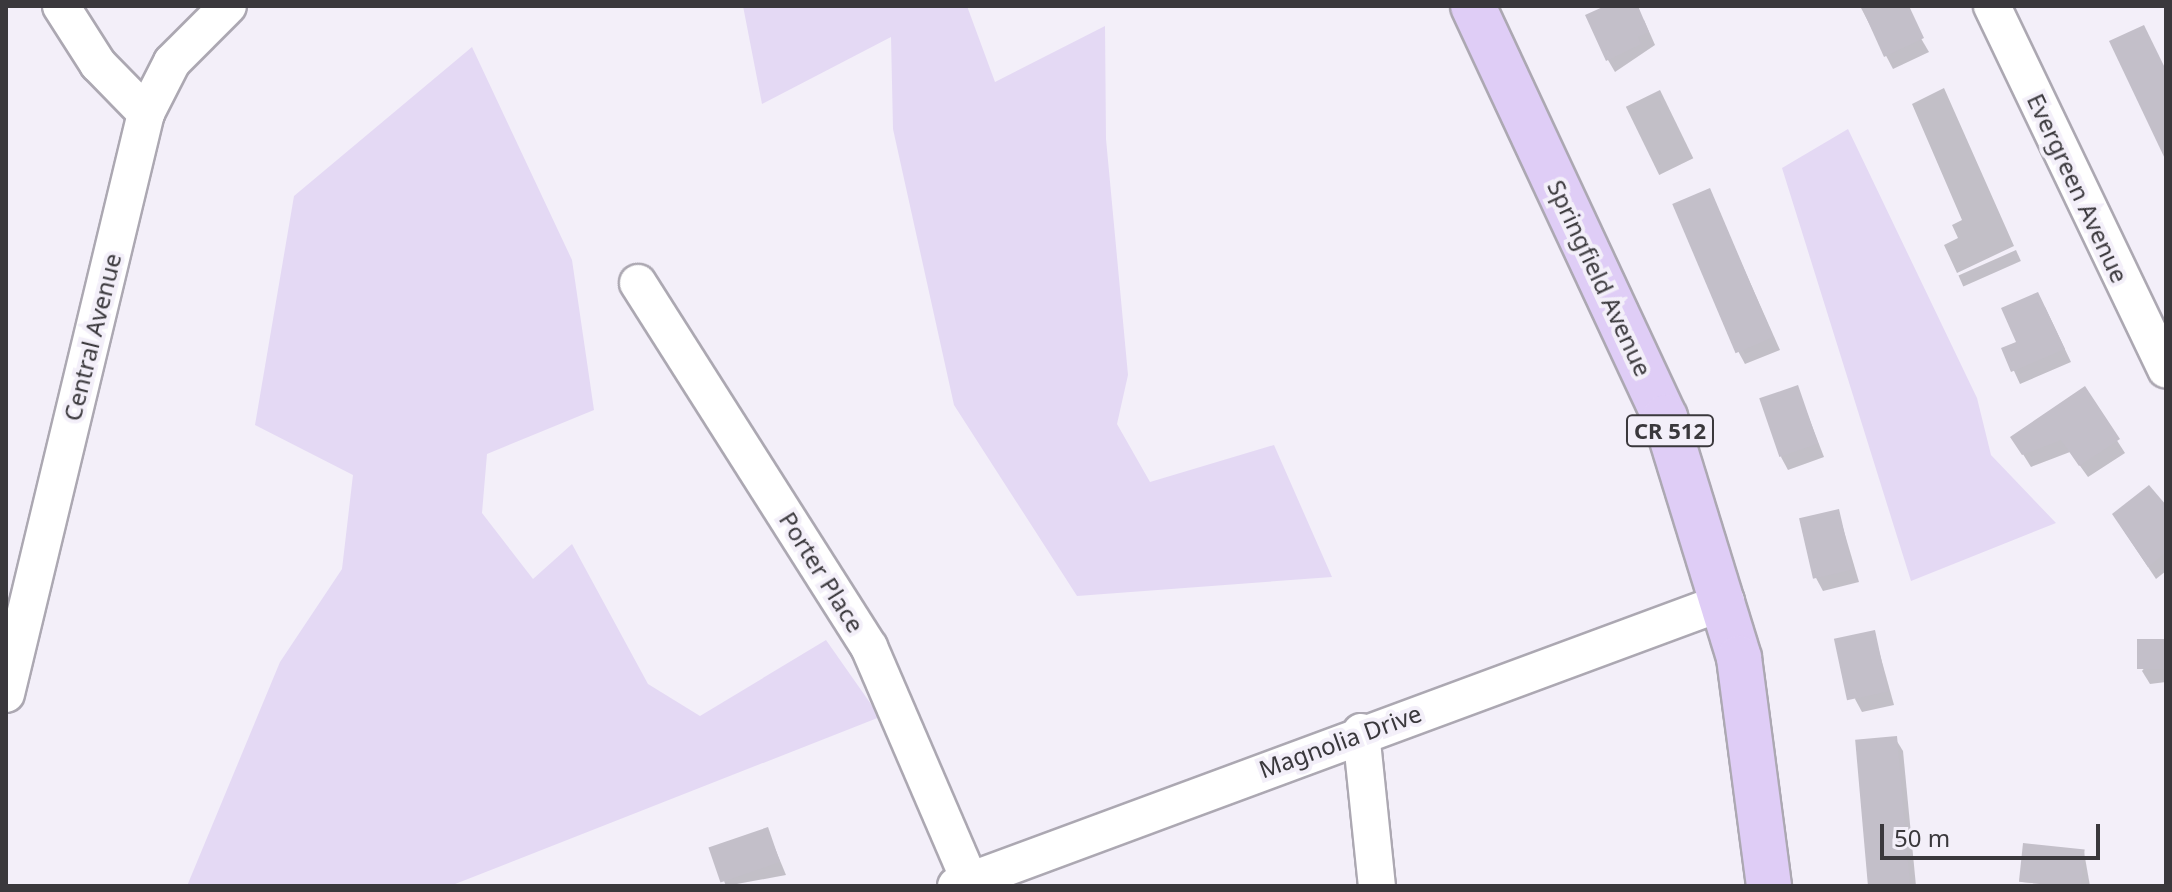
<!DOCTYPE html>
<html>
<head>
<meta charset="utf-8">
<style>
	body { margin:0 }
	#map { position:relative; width:2172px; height:892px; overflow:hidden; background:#f3eff9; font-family:"Noto Sans",sans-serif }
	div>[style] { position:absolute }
	.green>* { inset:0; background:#e4d9f4 }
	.shadow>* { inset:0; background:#0003; transform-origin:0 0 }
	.building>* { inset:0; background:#c3bfc9; transform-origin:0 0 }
	.roads { filter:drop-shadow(2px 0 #aca8b2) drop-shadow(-2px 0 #aca8b2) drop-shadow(0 2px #aca8b2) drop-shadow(0 -2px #aca8b2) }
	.minor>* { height:36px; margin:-18px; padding:0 18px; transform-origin:18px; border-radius:18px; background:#fff }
	.major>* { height:44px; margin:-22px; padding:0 22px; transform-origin:22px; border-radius:22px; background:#dfcdf6 }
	span { translate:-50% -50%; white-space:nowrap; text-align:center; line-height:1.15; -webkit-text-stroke:8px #f3eff9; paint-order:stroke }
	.shield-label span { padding:2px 6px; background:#f3eff9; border:2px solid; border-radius:6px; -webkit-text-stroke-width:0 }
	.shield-label { font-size:22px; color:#3a383c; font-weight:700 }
	.street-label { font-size:24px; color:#3a383c }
	.frame { position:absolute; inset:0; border:8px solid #3a383c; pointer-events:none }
	.scale { position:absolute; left:1880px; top:824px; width:220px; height:36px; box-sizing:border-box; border:4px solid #3a383c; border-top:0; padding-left:10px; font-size:24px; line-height:28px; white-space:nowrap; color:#3a383c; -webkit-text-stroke:6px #f3eff9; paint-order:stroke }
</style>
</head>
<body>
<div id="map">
	<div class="green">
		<div style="clip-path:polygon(743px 6px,967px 6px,995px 82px,1105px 26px,1106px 139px,1128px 375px,1117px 424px,1150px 482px,1274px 445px,1332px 577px,1077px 596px,954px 405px,893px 129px,891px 37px,762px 104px)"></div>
		<div style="clip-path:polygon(472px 47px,572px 260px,594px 410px,487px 454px,482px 513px,533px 579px,572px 544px,648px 684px,700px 716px,826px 640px,880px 717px,450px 886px,187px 886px,280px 662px,342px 569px,353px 475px,255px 425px,294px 196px)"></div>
		<div style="clip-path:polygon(1848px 129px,1977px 398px,1991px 455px,2056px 523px,1911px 581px,1782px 168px)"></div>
	</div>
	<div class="shadow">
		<div style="clip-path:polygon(1610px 6px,1644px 20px,1655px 45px,1615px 72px,1608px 60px)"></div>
		<div style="clip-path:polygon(1860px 6px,1902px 6px,1929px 52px,1893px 69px)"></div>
		<div style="clip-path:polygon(1944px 88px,2014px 246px,1957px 273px,1944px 245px,1958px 238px,1952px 225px,1962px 220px,1912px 104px)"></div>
		<div style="left:1660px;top:90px;width:76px;height:38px;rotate:64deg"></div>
		<div style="clip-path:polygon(1709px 190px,1780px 350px,1745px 364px,1738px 351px)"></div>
		<div style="left:2016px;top:250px;width:12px;height:63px;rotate:66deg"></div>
		<div style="clip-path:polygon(2045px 307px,2071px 362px,2020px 384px,2004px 349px,2019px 343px)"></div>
		<div style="clip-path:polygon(1797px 387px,1824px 457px,1788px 470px,1781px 457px)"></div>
		<div style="clip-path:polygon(2084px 389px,2125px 453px,2088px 477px,2070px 452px,2031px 467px,2021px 451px)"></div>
		<div style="clip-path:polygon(2166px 508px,2166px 571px,2156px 579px,2122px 528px)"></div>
		<div style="clip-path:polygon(1838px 511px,1859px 582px,1823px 591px,1816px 578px)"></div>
		<div style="clip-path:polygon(1874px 633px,1894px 705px,1862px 712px,1855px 699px)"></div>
		<div style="clip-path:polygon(2166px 641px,2166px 682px,2150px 684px,2142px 671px)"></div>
		<div style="clip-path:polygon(1895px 738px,1903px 751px,1916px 886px,1871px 886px)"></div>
		<div style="clip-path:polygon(767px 829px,786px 875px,726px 886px,712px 850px)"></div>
		<div style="clip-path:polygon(2084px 852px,2090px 886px,2022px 882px)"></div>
	</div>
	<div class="building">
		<div style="clip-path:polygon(1605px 6px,1638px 6px,1649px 32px,1638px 37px,1641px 44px,1606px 61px,1585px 15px)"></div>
		<div style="clip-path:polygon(1861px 6px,1909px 6px,1924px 38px,1884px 57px)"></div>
		<div style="clip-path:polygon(2144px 25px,2166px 70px,2166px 161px,2109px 41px)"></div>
		<div style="left:1710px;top:188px;width:162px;height:41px;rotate:67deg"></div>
		<div style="clip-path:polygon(2038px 292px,2065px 349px,2011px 372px,2001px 348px,2016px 342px,2001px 308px)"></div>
		<div style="left:1798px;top:385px;width:62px;height:41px;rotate:71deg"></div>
		<div style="clip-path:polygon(2085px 386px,2120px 439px,2079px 466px,2061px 440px,2022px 455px,2010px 437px)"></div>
		<div style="clip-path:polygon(2149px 485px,2166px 505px,2166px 552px,2148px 567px,2112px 514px)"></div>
		<div style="left:1839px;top:509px;width:62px;height:41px;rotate:77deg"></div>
		<div style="left:1875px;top:630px;width:63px;height:42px;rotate:78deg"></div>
		<div style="left:2166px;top:639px;width:30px;height:29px;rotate:90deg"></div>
		<div style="left:1897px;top:736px;width:150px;height:42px;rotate:85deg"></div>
		<div style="left:768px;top:827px;width:37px;height:63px;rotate:71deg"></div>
		<div style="left:2023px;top:843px;width:62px;height:39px;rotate:6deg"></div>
	</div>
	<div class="roads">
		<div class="minor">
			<div style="left:61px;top:6px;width:69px;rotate:57.5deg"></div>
			<div style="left:98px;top:64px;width:69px;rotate:45.6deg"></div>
			<div style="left:1992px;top:6px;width:403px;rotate:64.4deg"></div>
			<div style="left:638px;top:283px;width:431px;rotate:57.6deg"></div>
			<div style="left:869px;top:647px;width:255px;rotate:66.7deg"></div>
			<div style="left:6px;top:694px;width:598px;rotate:-76.45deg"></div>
			<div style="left:146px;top:113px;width:57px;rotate:-63deg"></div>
			<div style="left:172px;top:62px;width:79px;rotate:-45deg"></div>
			<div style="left:1361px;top:732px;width:155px;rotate:84.1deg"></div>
			<div style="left:956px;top:886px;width:821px;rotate:-20.31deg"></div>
		</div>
		<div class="major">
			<div style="left:1473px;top:6px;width:454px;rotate:65deg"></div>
			<div style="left:1665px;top:417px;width:252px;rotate:72.9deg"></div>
			<div style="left:1739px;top:658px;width:230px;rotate:82.5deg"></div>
		</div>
	</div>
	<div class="shield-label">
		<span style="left:1670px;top:431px">CR 512</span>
	</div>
	<div class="street-label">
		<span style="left:2078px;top:188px;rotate:65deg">Evergreen Avenue</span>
		<span style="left:1600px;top:278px;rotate:65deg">Springfield Avenue</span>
		<span style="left:92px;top:337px;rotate:-76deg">Central Avenue</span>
		<span style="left:822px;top:572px;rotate:58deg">Porter Place</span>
		<span style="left:1340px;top:741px;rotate:-20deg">Magnolia Drive</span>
	</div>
	<div class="frame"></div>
	<div class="scale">50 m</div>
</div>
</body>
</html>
